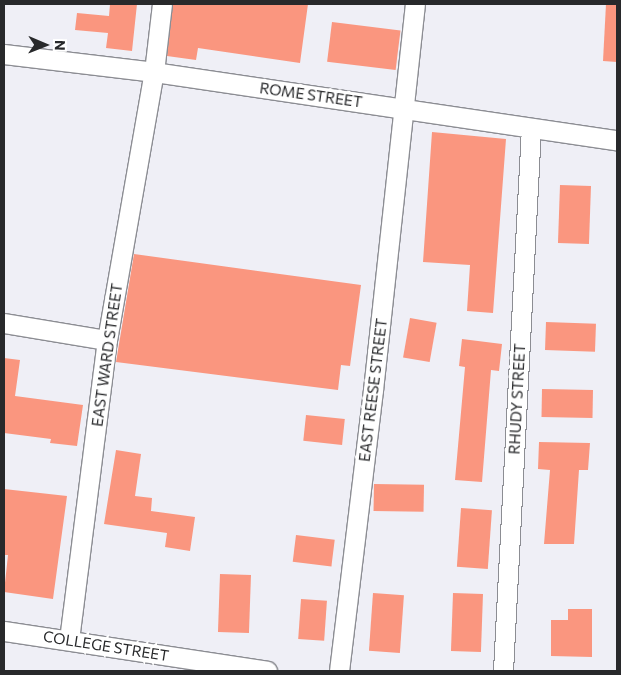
<!DOCTYPE html>
<html>
<head>
<meta charset="utf-8">
<style>
	body { margin:0 }
	#map { position:relative; width:621px; height:675px; overflow:hidden; background:#efeff6; font-family:Commissioner,sans-serif }
	div>[style] { position:absolute }
	.building>* { inset:0; background:#fa967f; transform-origin:0 0 }
	.roads { filter:drop-shadow(1px 0 #8c8d93) drop-shadow(-1px 0 #8c8d93) drop-shadow(0 1px #8c8d93) drop-shadow(0 -1px #8c8d93) }
	.minor>* { height:19px; margin:-9.5px; padding:0 9.5px; transform-origin:9.5px; border-radius:9.5px; background:#fff }
	span { translate:-50% -50%; white-space:nowrap; text-align:center; line-height:1.15; -webkit-text-stroke:5px #fff; paint-order:stroke }
	.street-label { font-size:15px; color:#28292b }
	.frame { position:absolute; inset:0; border:5px solid #28292b; pointer-events:none }
	.north { position:absolute; left:20px; top:20px; width:50px; height:50px; -webkit-text-stroke:4px #fff; paint-order:stroke; rotate:91deg; font-size:14px; font-weight:700; line-height:20px; text-align:center; color:#28292b }
	.north::after { content:''; display:block; margin:auto; width:18px; height:22px; background:#28292b; clip-path:polygon(50% 0,100% 100%,50% 72%,0 100%) }
</style>
</head>
<body>
<div id="map">
	<div class="building">
		<div style="clip-path:polygon(110px 4px,137px 4px,132px 51px,106px 48px,108px 33px,75px 30px,77px 13px,109px 16px)"></div>
		<div style="clip-path:polygon(173px 4px,308px 4px,300px 63px,198px 48px,196px 60px,167px 56px)"></div>
		<div style="clip-path:polygon(606px 4px,617px 4px,617px 62px,603px 61px)"></div>
		<div style="left:332px;top:22px;width:69px;height:40px;rotate:7deg"></div>
		<div style="clip-path:polygon(432px 132px,506px 139px,493px 313px,467px 311px,470px 265px,423px 262px)"></div>
		<div style="left:560px;top:185px;width:31px;height:58px;rotate:2deg"></div>
		<div style="clip-path:polygon(134px 254px,361px 285px,350px 366px,341px 365px,338px 390px,116px 362px)"></div>
		<div style="left:410px;top:318px;width:27px;height:40px;rotate:10deg"></div>
		<div style="left:546px;top:322px;width:50px;height:28px;rotate:2deg"></div>
		<div style="clip-path:polygon(462px 339px,502px 344px,499px 371px,491px 370px,482px 482px,455px 480px,465px 367px,459px 366px)"></div>
		<div style="clip-path:polygon(4px 358px,20px 360px,15px 396px,83px 405px,77px 446px,50px 443px,51px 439px,4px 433px)"></div>
		<div style="left:542px;top:389px;width:51px;height:28px;rotate:1deg"></div>
		<div style="left:306px;top:415px;width:39px;height:26px;rotate:6deg"></div>
		<div style="clip-path:polygon(539px 442px,590px 443px,588px 470px,579px 470px,574px 544px,544px 544px,550px 470px,538px 469px)"></div>
		<div style="clip-path:polygon(116px 450px,141px 454px,135px 496px,152px 498px,151px 511px,195px 517px,190px 551px,165px 547px,167px 533px,104px 524px)"></div>
		<div style="left:374px;top:484px;width:50px;height:27px;rotate:1deg"></div>
		<div style="clip-path:polygon(4px 489px,67px 496px,53px 599px,4px 592px,8px 555px,4px 555px)"></div>
		<div style="left:461px;top:508px;width:31px;height:59px;rotate:4deg"></div>
		<div style="left:296px;top:535px;width:39px;height:27px;rotate:7deg"></div>
		<div style="left:220px;top:574px;width:31px;height:58px;rotate:2deg"></div>
		<div style="left:373px;top:593px;width:31px;height:58px;rotate:4deg"></div>
		<div style="left:453px;top:593px;width:30px;height:58px;rotate:2deg"></div>
		<div style="left:301px;top:599px;width:26px;height:40px;rotate:4deg"></div>
		<div style="clip-path:polygon(568px 609px,592px 609px,592px 657px,551px 656px,551px 620px,568px 620px)"></div>
	</div>
	<div class="roads">
		<div class="minor">
			<div style="left:4px;top:54px;width:151px;rotate:6.8deg"></div>
			<div style="left:154px;top:72px;width:468px;rotate:8.4deg"></div>
			<div style="left:4px;top:323px;width:104px;rotate:9.4deg"></div>
			<div style="left:4px;top:631px;width:266px;rotate:8.6deg"></div>
			<div style="left:69px;top:640px;width:302px;rotate:-82.8deg"></div>
			<div style="left:107px;top:340px;width:272px;rotate:-80.1deg"></div>
			<div style="left:154px;top:72px;width:68px;rotate:-83.3deg"></div>
			<div style="left:339px;top:671px;width:283px;rotate:-83.1deg"></div>
			<div style="left:373px;top:390px;width:388px;rotate:-83.8deg"></div>
			<div style="left:503px;top:671px;width:544px;rotate:-87.05deg"></div>
		</div>
	</div>
	<div class="street-label">
		<span style="left:311px;top:95px;rotate:8deg">ROME STREET</span>
		<span style="left:107px;top:355px;rotate:-82deg">EAST WARD STREET</span>
		<span style="left:373px;top:390px;rotate:-83deg">EAST REESE STREET</span>
		<span style="left:517px;top:399px;rotate:-87deg">RHUDY STREET</span>
		<span style="left:106px;top:646px;rotate:9deg">COLLEGE STREET</span>
	</div>
	<div class="frame"></div>
	<div class="north">N</div>
</div>
</body>
</html>
